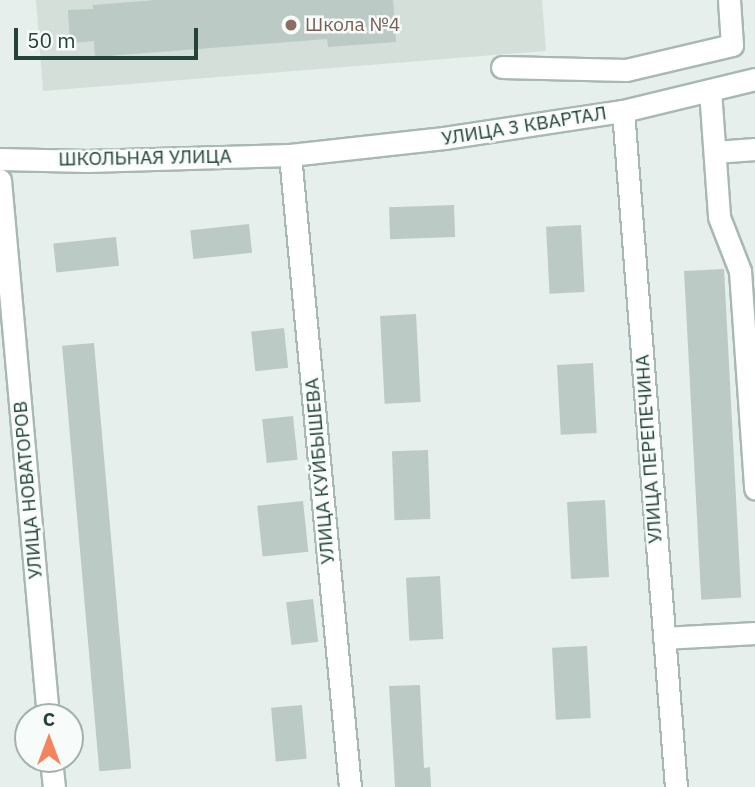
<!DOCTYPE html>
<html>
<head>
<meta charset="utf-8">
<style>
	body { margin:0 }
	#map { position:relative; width:755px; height:787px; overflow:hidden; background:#e6efeb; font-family:"IBM Plex Sans",sans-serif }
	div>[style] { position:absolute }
	.built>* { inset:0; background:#d4dfda }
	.building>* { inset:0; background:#bbcac4; transform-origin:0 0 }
	.roads { filter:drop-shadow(2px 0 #a8b8b2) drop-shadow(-2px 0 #a8b8b2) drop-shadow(0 2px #a8b8b2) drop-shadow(0 -2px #a8b8b2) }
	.minor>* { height:21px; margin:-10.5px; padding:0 10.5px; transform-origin:10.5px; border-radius:10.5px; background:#fff }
	.dots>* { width:19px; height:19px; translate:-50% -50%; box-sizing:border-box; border:4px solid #f7fbf9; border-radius:50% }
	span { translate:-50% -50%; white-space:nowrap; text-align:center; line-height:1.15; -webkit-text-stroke:5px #f7fbf9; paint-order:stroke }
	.education-label { font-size:19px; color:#785e54 }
	.left { translate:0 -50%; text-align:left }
	.street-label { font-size:19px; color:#24423a }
	.north { position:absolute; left:14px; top:703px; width:70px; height:70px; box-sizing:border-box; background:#f7fbf9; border:2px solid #a3b1ad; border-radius:50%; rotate:0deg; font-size:19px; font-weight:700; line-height:28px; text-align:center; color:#24423a }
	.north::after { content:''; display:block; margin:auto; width:24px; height:32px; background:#f4845f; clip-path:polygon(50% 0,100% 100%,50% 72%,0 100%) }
	.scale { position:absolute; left:14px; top:28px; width:184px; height:32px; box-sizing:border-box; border:4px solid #24423a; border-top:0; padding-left:9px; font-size:21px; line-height:24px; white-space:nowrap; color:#24423a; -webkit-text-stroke:5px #f7fbf9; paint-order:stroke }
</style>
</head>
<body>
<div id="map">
	<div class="built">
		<div style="clip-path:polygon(36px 0,542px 0,546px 51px,43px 91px)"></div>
	</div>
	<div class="building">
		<div style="clip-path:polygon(156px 0,393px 0,396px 42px,328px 47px,327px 39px,95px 57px,94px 41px,70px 43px,68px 10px,93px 9px,93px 5px)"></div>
		<div style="left:454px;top:205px;width:32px;height:65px;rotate:88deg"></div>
		<div style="left:249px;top:224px;width:29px;height:59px;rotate:84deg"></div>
		<div style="left:581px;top:225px;width:67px;height:35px;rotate:87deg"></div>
		<div style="left:116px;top:237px;width:29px;height:63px;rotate:84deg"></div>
		<div style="left:724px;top:269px;width:329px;height:40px;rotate:87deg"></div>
		<div style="left:416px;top:314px;width:88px;height:36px;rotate:87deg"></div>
		<div style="left:284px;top:328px;width:40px;height:33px;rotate:84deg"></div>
		<div style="left:94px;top:343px;width:427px;height:32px;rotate:85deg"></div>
		<div style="left:593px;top:363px;width:70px;height:36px;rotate:87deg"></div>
		<div style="left:293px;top:416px;width:44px;height:31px;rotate:84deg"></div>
		<div style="left:428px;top:450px;width:69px;height:36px;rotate:88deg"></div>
		<div style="left:605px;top:500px;width:77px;height:38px;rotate:87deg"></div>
		<div style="left:303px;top:501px;width:51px;height:46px;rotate:84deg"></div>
		<div style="left:440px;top:576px;width:63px;height:34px;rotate:87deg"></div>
		<div style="left:313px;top:599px;width:43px;height:27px;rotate:83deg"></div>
		<div style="left:587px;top:646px;width:72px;height:35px;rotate:87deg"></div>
		<div style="clip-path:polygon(420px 685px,424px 768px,430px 767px,431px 787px,395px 787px,389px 686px)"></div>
		<div style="left:302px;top:705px;width:54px;height:31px;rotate:85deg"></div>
	</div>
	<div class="roads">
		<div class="minor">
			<div style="left:502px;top:67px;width:124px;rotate:1.4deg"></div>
			<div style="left:626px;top:70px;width:109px;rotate:-13.3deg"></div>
			<div style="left:732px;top:45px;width:45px;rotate:-93.8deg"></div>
			<div style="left:710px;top:90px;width:127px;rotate:85.9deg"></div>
			<div style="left:719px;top:217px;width:58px;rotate:68.7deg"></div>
			<div style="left:740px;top:271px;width:218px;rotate:86deg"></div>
			<div style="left:623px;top:111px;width:678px;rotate:85.52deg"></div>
			<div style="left:715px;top:152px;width:40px;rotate:-4.3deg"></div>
			<div style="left:290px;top:155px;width:635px;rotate:84.58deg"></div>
			<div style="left:0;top:159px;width:87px;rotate:1.3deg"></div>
			<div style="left:87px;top:161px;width:203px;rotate:-1.7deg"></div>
			<div style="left:290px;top:155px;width:155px;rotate:-6.3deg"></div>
			<div style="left:444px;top:138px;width:181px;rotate:-8.6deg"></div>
			<div style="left:623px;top:111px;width:136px;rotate:-13.6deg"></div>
			<div style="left:0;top:180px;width:539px;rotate:84.89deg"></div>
			<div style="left:664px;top:638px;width:91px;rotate:-3.1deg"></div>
			<div style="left:51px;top:759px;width:28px;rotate:84deg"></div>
		</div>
	</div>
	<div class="dots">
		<div style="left:291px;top:25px;background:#8d6e63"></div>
	</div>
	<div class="education-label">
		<span class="left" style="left:305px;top:25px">Школа №4</span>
	</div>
	<div class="street-label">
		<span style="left:524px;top:126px;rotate:-9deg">УЛИЦА 3 КВАРТАЛ</span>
		<span style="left:145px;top:158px;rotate:-1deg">ШКОЛЬНАЯ УЛИЦА</span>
		<span style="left:649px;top:449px;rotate:-94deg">УЛИЦА ПЕРЕПЕЧИНА</span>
		<span style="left:320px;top:471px;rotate:-95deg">УЛИЦА КУЙБЫШЕВА</span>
		<span style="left:28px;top:490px;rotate:-95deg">УЛИЦА НОВАТОРОВ</span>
	</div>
	<div class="north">С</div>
	<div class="scale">50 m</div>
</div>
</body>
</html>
